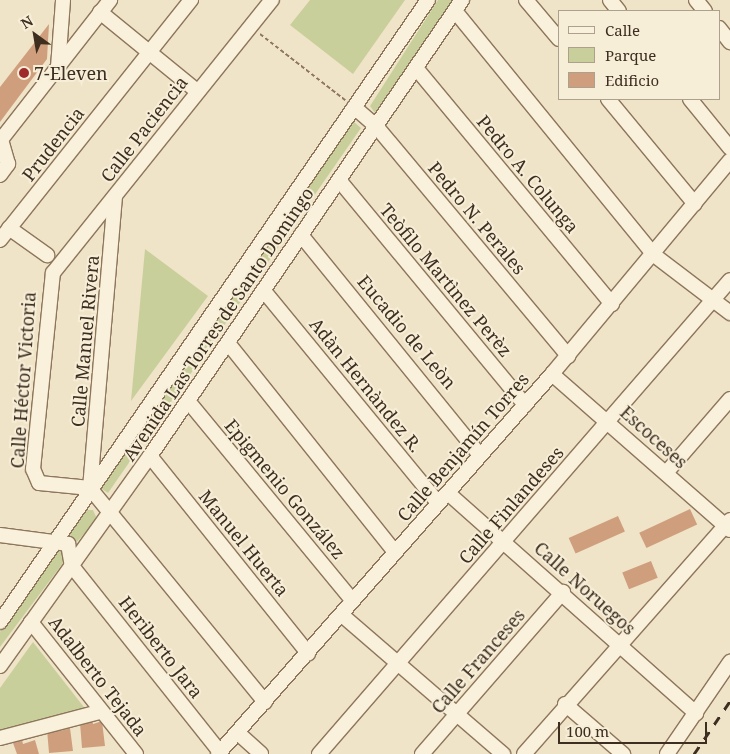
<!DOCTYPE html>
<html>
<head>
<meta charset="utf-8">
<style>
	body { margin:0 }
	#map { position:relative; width:730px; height:754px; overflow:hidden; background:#f0e4c8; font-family:"Noto Serif",serif }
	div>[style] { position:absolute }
	.green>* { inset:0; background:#c9cf9b }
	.building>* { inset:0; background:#cf9f7d; transform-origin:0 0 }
	.path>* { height:2px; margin-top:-1px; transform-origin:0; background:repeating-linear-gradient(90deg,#8d765c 0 4px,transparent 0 6.5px) }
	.roads { filter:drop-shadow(1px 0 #8d765c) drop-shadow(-1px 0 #8d765c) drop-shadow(0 1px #8d765c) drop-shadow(0 -1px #8d765c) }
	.minor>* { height:14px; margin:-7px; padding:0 7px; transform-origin:7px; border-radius:7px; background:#faf1dc }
	.rail>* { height:3px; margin-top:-1.5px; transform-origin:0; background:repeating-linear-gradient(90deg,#3d2e20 0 9px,transparent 0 18px) }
	.dots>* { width:14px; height:14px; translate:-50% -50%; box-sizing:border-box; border:2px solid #f7eed8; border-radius:50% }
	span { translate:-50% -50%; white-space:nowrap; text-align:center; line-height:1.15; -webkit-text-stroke:4px #f7eed8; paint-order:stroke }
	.poi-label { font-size:18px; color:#3d2e20 }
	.left { translate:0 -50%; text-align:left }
	.street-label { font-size:18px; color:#3d2e20 }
	.legend { position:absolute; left:558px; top:10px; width:162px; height:90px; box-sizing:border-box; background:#f7eed8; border:1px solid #ada18e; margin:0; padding:6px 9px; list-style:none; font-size:15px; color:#3d2e20 }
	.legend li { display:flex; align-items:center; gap:10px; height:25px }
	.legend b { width:25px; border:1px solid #ada18e }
	.north { position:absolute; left:10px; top:10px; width:50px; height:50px; -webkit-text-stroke:4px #f7eed8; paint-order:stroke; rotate:328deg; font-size:14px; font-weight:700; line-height:20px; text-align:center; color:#3d2e20 }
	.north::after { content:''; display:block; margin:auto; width:18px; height:22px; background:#3d2e20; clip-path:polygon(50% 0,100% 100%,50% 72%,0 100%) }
	.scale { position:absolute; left:558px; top:722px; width:149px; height:22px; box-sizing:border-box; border:2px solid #3d2e20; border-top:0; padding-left:6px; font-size:15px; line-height:18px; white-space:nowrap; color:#3d2e20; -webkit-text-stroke:4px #f7eed8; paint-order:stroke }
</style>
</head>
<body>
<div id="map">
	<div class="green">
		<div style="clip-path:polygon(310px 0,405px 0,353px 74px,290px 25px)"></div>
		<div style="clip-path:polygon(438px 0,456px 0,375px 113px,370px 106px)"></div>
		<div style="clip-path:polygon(354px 122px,361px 128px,108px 493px,99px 487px)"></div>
		<div style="clip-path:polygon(145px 249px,208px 296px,131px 401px)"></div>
		<div style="clip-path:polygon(87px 510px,93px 510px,97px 519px,76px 543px,66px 536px)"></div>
		<div style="clip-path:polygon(62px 548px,66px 559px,0 647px,0 632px,54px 552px)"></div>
		<div style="clip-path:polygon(33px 642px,87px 711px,0 734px,0 688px)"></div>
	</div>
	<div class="building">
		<div style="clip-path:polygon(49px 24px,47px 59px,0 122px,0 87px)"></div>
		<div style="left:690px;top:509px;width:17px;height:56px;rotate:65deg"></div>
		<div style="left:618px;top:516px;width:17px;height:54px;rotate:66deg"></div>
		<div style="left:651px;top:561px;width:18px;height:31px;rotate:68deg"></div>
		<div style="clip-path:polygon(92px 719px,93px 724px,102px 721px,105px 746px,82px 748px,80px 723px)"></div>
		<div style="clip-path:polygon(59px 726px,60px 731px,70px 728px,73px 751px,49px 753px,47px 730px)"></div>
		<div style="clip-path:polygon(22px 740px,23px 744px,35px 740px,39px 754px,17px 754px,13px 743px)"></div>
	</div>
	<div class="path">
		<div style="left:260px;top:34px;width:108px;rotate:37.8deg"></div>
	</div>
	<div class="roads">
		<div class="minor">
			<div style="left:526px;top:0;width:51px;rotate:49.8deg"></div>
			<div style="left:610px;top:0;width:14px;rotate:51deg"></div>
			<div style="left:696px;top:0;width:14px;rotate:51deg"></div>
			<div style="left:455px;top:11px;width:315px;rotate:50.8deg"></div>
			<div style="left:654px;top:255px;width:96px;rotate:37.3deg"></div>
			<div style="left:100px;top:12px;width:125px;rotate:39.2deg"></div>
			<div style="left:719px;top:28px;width:18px;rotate:52deg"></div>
			<div style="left:58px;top:67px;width:67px;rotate:-85.7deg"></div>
			<div style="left:416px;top:68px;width:307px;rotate:50.3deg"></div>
			<div style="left:608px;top:99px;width:136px;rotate:50.4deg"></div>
			<div style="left:690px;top:99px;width:63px;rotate:50.8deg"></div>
			<div style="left:354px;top:107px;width:29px;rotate:41deg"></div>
			<div style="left:376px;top:126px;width:300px;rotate:50.1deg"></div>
			<div style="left:0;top:141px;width:179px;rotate:-52deg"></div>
			<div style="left:0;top:175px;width:14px;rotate:-54deg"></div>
			<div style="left:8px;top:164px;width:25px;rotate:-106deg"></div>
			<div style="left:339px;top:180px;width:292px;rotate:50.4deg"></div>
			<div style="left:9px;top:228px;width:47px;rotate:35.4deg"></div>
			<div style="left:301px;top:235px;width:284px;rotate:50.9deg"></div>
			<div style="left:0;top:240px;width:307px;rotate:-51.5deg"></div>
			<div style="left:264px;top:291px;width:274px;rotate:50.6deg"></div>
			<div style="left:228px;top:343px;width:268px;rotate:51.4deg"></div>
			<div style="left:552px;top:374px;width:237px;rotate:41.2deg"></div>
			<div style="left:188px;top:401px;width:259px;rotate:50.5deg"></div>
			<div style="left:150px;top:456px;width:253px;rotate:51.3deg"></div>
			<div style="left:666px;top:473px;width:98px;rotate:-49.1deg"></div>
			<div style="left:90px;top:488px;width:292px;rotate:-85.1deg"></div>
			<div style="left:448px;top:493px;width:332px;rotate:41.6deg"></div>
			<div style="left:0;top:535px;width:69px;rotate:7.5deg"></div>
			<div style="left:68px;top:544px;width:22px;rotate:80deg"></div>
			<div style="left:72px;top:566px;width:238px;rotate:51.5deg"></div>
			<div style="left:342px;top:615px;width:213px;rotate:40.8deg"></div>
			<div style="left:0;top:622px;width:755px;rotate:-55.47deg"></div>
			<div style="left:31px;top:622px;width:169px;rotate:51.5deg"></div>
			<div style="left:0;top:666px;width:258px;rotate:-54.5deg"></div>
			<div style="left:150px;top:456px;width:553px;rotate:-55.62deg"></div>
			<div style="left:265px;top:702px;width:276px;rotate:-129.3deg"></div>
			<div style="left:90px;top:488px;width:51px;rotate:-174.4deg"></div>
			<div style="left:39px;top:483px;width:15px;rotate:-113deg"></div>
			<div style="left:33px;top:469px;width:197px;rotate:-84.2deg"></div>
			<div style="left:53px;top:273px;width:350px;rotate:-51.3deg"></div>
			<div style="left:565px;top:704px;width:77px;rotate:40.8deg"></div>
			<div style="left:238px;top:733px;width:31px;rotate:42deg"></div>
			<div style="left:0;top:738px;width:102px;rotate:-14.7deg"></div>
			<div style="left:218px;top:754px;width:506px;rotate:-48.69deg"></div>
			<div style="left:552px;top:374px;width:278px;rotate:-50.2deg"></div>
			<div style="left:319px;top:754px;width:627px;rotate:-49.07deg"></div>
			<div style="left:422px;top:754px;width:215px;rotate:-49deg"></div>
			<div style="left:524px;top:754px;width:312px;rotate:-48.6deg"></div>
			<div style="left:667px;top:754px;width:112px;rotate:-55.6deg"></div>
		</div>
	</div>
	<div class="rail">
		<div style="left:694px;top:754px;width:64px;rotate:-55.8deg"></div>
	</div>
	<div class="dots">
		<div style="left:24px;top:73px;background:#9e2a2b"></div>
	</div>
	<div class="poi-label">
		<span class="left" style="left:34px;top:73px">7-Eleven</span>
	</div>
	<div class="street-label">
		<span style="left:144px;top:129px;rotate:-52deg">Calle Paciencia</span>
		<span style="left:53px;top:144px;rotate:-52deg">Prudencia</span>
		<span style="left:528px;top:174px;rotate:50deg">Pedro A. Colunga</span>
		<span style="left:477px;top:218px;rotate:50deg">Pedro N. Perales</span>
		<span style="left:446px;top:280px;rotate:50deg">Teòfilo Martìnez Perèz</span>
		<span style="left:218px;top:324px;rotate:-56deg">Avenida Las Torres de Santo Domingo</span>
		<span style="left:407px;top:332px;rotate:50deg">Eucadio de Leòn</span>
		<span style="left:85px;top:341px;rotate:-85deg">Calle Manuel Rivera</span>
		<span style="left:23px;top:380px;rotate:-86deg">Calle Héctor Victoria</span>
		<span style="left:366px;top:385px;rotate:51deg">Adàn Hernàndez R.</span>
		<span style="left:654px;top:437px;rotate:42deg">Escoceses</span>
		<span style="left:463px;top:447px;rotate:-49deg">Calle Benjamín Torres</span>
		<span style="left:285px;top:489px;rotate:50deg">Epigmenio González</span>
		<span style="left:511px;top:505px;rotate:-49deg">Calle Finlandeses</span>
		<span style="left:244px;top:543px;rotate:51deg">Manuel Huerta</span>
		<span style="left:585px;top:588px;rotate:42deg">Calle Noruegos</span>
		<span style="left:161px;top:647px;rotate:52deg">Heriberto Jara</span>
		<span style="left:478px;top:661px;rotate:-49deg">Calle Franceses</span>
		<span style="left:98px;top:676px;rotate:52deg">Adalberto Tejada</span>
	</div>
	<ul class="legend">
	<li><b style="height:6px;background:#faf1dc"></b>Calle</li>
	<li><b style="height:14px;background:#c9cf9b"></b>Parque</li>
	<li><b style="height:14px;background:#cf9f7d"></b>Edificio</li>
	</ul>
	<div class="north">N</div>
	<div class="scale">100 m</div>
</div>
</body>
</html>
